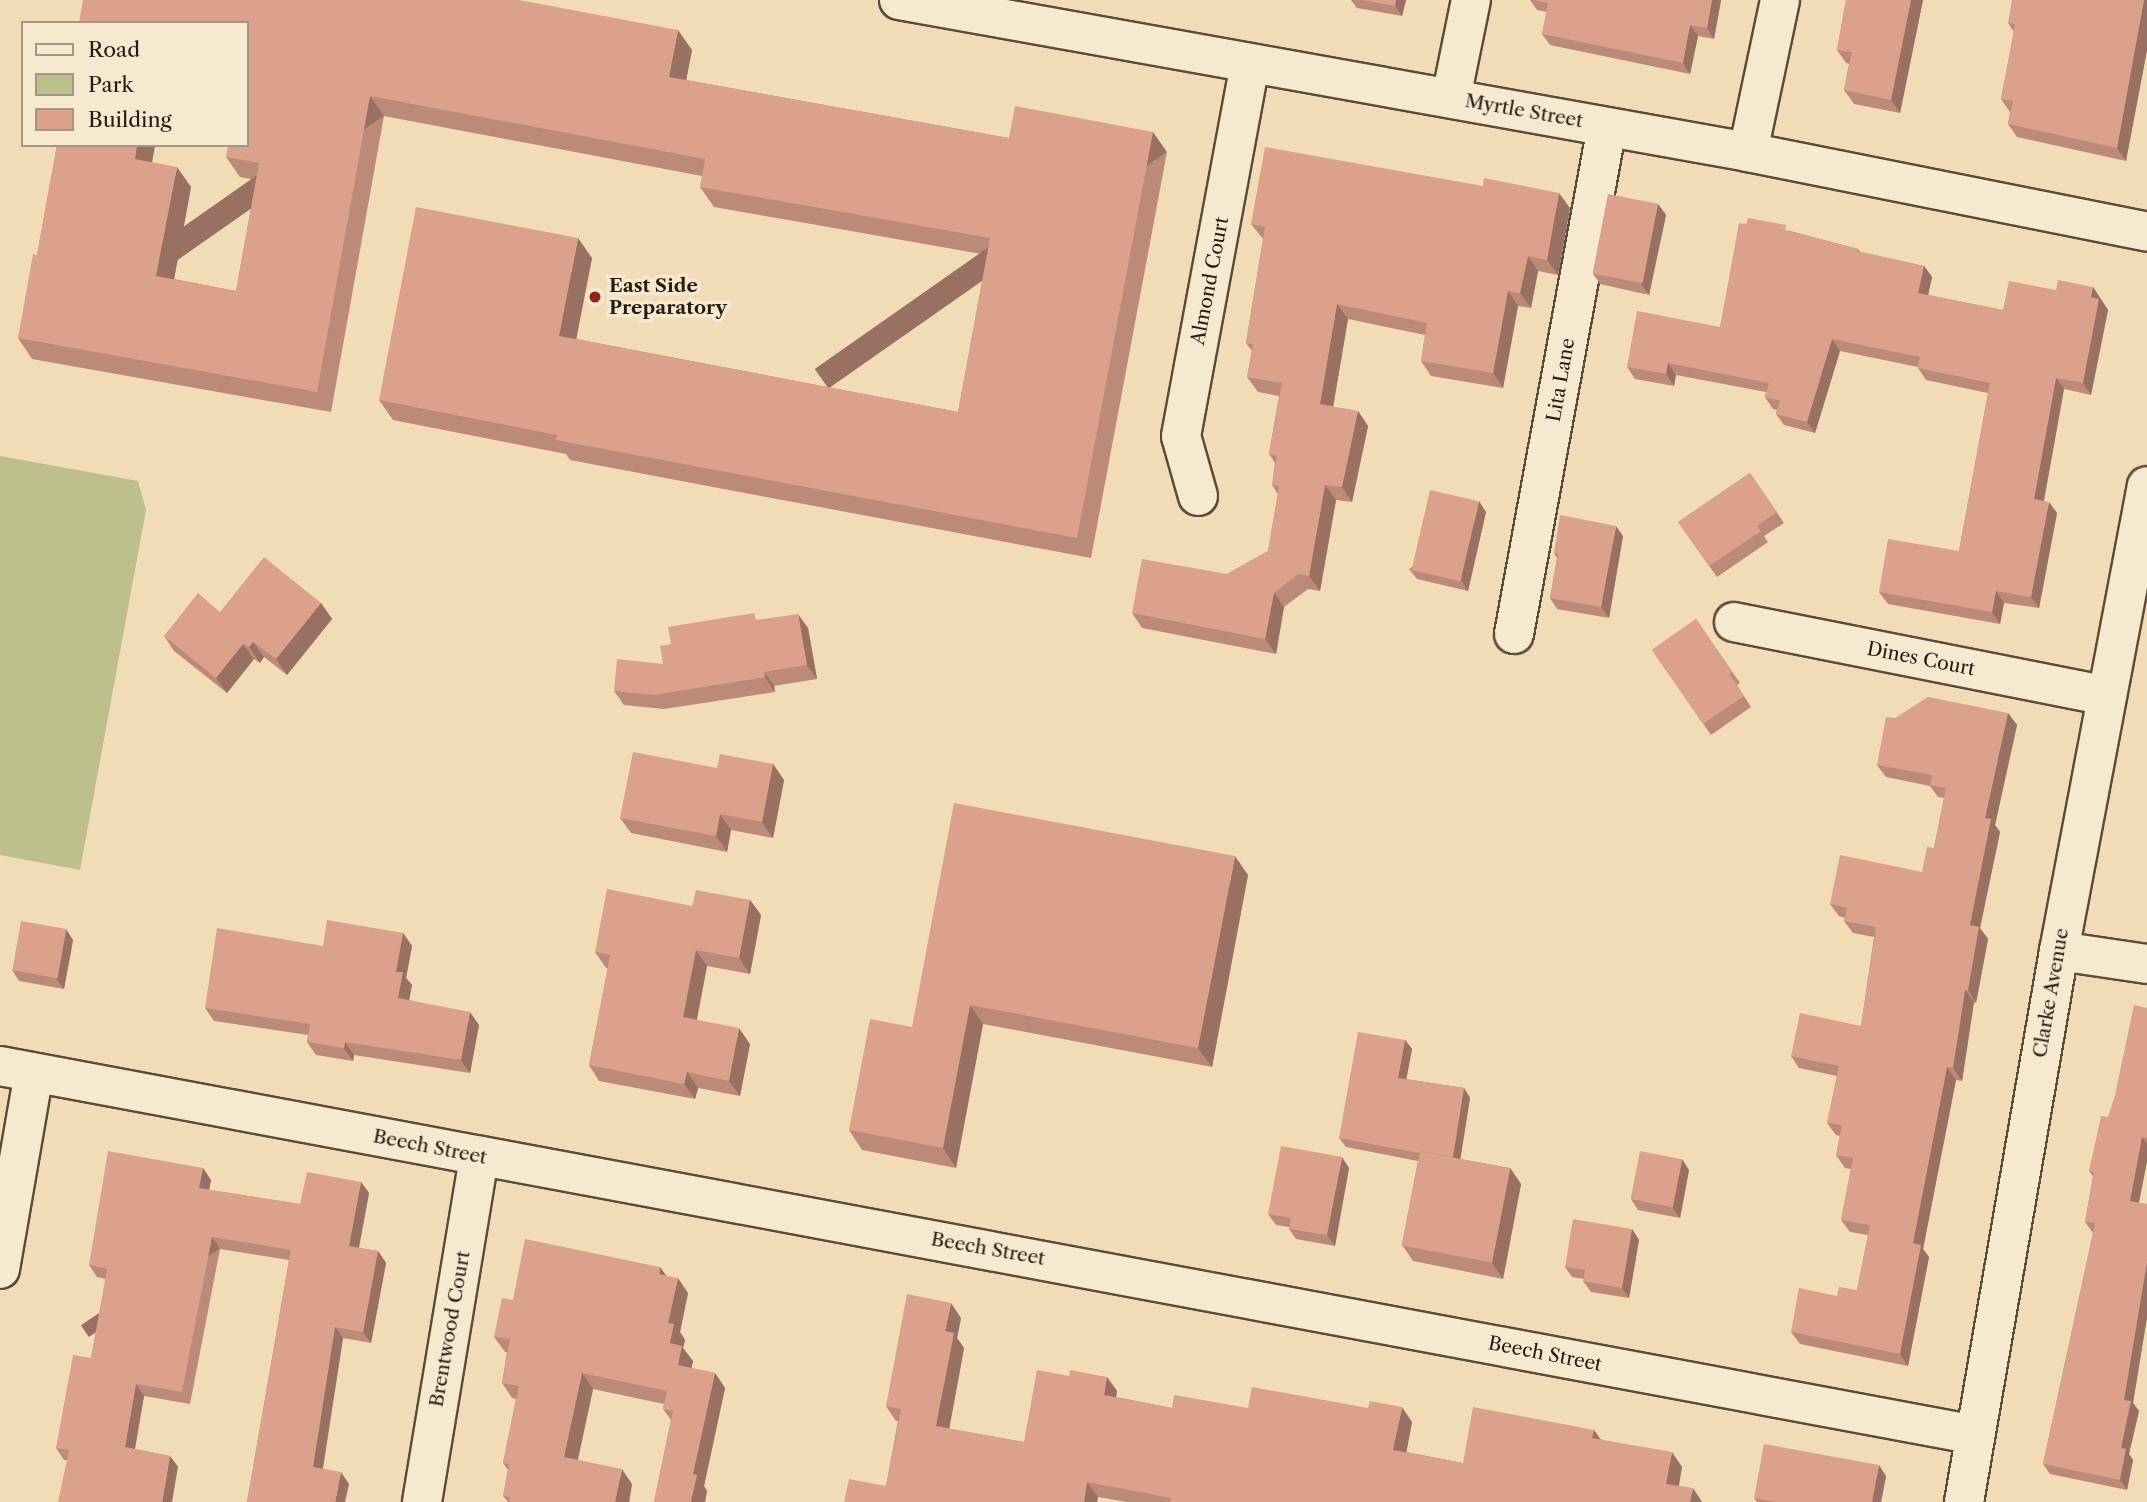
<!DOCTYPE html>
<html>
<head>
<meta charset="utf-8">
<style>
	body { margin:0 }
	#map { position:relative; width:2147px; height:1502px; overflow:hidden; background:#f2dcb7; font-family:"Libre Caslon Text",serif }
	div>[style] { position:absolute }
	.green>* { inset:0; background:#bdc08d }
	.roads { filter:drop-shadow(2px 0 #5a4b3b) drop-shadow(-2px 0 #5a4b3b) drop-shadow(0 2px #5a4b3b) drop-shadow(0 -2px #5a4b3b) }
	.street>* { height:38px; margin:-19px; padding:0 19px; transform-origin:19px; border-radius:19px; background:#f7e8d0 }
	.wall>* { inset:0; background:#bc8a78 }
	.shaded-wall>* { inset:0; background:#997162; transform-origin:0 0 }
	.building>* { inset:0; background:#dba18c; transform-origin:0 0 }
	.dots>* { width:19px; height:19px; translate:-50% -50%; box-sizing:border-box; border:4px solid #f7e8d0; border-radius:50% }
	span { translate:-50% -50%; white-space:nowrap; text-align:center; line-height:1.15; -webkit-text-stroke:7px #f7e8d0; paint-order:stroke }
	.street-label { font-size:19px; color:#271b12 }
	.poi-label { font-size:19px; color:#271b12; font-weight:700 }
	.left { translate:0 -50%; text-align:left }
	.legend { position:absolute; left:21px; top:21px; width:228px; height:126px; box-sizing:border-box; background:#f7e8d0; border:2px solid #a49684; margin:0; padding:9px 12px; list-style:none; font-size:21px; color:#271b12 }
	.legend li { display:flex; align-items:center; gap:14px; height:35px }
	.legend b { width:35px; border:2px solid #a49684 }
</style>
</head>
<body>
<div id="map">
	<div class="green">
		<div style="clip-path:polygon(0 456px,138px 481px,146px 510px,80px 870px,0 855px)"></div>
	</div>
	<div class="roads">
		<div class="street">
			<div style="left:899px;top:0;width:862px;rotate:10.15deg"></div>
			<div style="left:1748px;top:152px;width:407px;rotate:11.3deg"></div>
			<div style="left:1451px;top:98px;width:100px;rotate:-78.5deg"></div>
			<div style="left:1748px;top:152px;width:155px;rotate:-78.1deg"></div>
			<div style="left:1198px;top:496px;width:62px;rotate:-105.8deg"></div>
			<div style="left:1181px;top:436px;width:377px;rotate:-79.5deg"></div>
			<div style="left:1734px;top:622px;width:380px;rotate:11.2deg"></div>
			<div style="left:1514px;top:634px;width:515px;rotate:-79.61deg"></div>
			<div style="left:2059px;top:951px;width:89px;rotate:8.4deg"></div>
			<div style="left:0;top:1066px;width:2009px;rotate:10.58deg"></div>
			<div style="left:0;top:1269px;width:199px;rotate:-80.2deg"></div>
			<div style="left:422px;top:1502px;width:351px;rotate:-80.6deg"></div>
			<div style="left:1964px;top:1502px;width:559px;rotate:-80.22deg"></div>
			<div style="left:2059px;top:951px;width:473px;rotate:-79.3deg"></div>
		</div>
	</div>
	<div class="wall">
		<div style="clip-path:polygon(1351px 0,1406px 0,1402px 16px,1357px 8px)"></div>
		<div style="clip-path:polygon(1530px 0,1721px 0,1714px 39px,1698px 36px,1690px 74px,1550px 45px,1542px 34px,1547px 12px,1537px 10px)"></div>
		<div style="clip-path:polygon(1846px 0,1923px 0,1900px 113px,1854px 104px,1844px 90px,1849px 64px,1846px 63px,1837px 50px)"></div>
		<div style="clip-path:polygon(2147px 0,2147px 50px,2126px 161px,2017px 137px,2008px 124px,2010px 112px,2001px 99px,2014px 32px,2008px 23px)"></div>
		<div style="clip-path:polygon(247px 23px,692px 50px,686px 80px,1009px 138px,1167px 152px,1091px 558px,570px 460px,566px 454px,393px 420px,379px 400px,592px 258px,576px 339px,958px 412px,987px 255px,714px 207px,700px 187px,702px 176px,384px 116px,331px 412px,32px 359px,18px 338px,37px 255px,57px 145px,155px 145px,152px 162px,191px 187px,174px 279px,236px 291px,256px 180px,240px 177px,226px 157px,247px 145px)"></div>
		<div style="clip-path:polygon(1658px 204px,1666px 215px,1649px 295px,1600px 284px,1593px 274px)"></div>
		<div style="clip-path:polygon(1570px 208px,1558px 275px,1538px 271px,1531px 308px,1518px 306px,1503px 388px,1431px 376px,1421px 361px,1425px 335px,1348px 319px,1333px 407px,1358px 411px,1368px 426px,1352px 502px,1336px 500px,1320px 591px,1308px 589px,1284px 607px,1276px 654px,1142px 628px,1132px 613px,1227px 574px,1268px 551px,1278px 494px,1272px 485px,1275px 463px,1269px 454px,1279px 396px,1258px 392px,1247px 377px,1252px 351px,1246px 343px,1263px 239px,1251px 224px)"></div>
		<div style="clip-path:polygon(1746px 224px,1790px 231px,1858px 249px,1860px 252px,1924px 266px,1932px 277px,1928px 295px,2003px 310px,2056px 290px,2093px 287px,2108px 310px,2091px 395px,2064px 389px,2044px 501px,2057px 513px,2039px 608px,2004px 603px,2000px 624px,1888px 604px,1879px 592px,1959px 551px,1988px 393px,1926px 380px,1918px 368px,1918px 367px,1840px 351px,1815px 433px,1784px 425px,1776px 414px,1777px 410px,1773px 409px,1765px 397px,1766px 392px,1676px 375px,1674px 386px,1635px 379px,1627px 367px,1720px 327px)"></div>
		<div style="clip-path:polygon(1750px 473px,1784px 523px,1764px 536px,1768px 542px,1717px 577px,1678px 522px)"></div>
		<div style="clip-path:polygon(1486px 512px,1468px 591px,1417px 579px,1409px 569px)"></div>
		<div style="clip-path:polygon(1623px 536px,1609px 618px,1557px 609px,1550px 598px,1557px 558px,1554px 553px)"></div>
		<div style="clip-path:polygon(321px 603px,332px 619px,287px 675px,264px 657px,260px 663px,254px 659px,227px 693px,174px 651px,164px 636px,220px 612px)"></div>
		<div style="clip-path:polygon(1696px 619px,1740px 683px,1737px 685px,1751px 707px,1711px 735px,1652px 650px)"></div>
		<div style="clip-path:polygon(759px 620px,808px 628px,817px 679px,774px 686px,775px 692px,664px 709px,624px 705px,614px 691px,663px 664px,671px 644px)"></div>
		<div style="clip-path:polygon(2008px 713px,2017px 725px,1995px 825px,2000px 832px,1980px 928px,1988px 939px,1976px 1003px,1974px 1002px,1962px 1081px,1956px 1080px,1923px 1249px,1929px 1257px,1908px 1366px,1800px 1344px,1791px 1332px,1837px 1296px,1857px 1290px,1868px 1235px,1850px 1232px,1841px 1220px,1851px 1169px,1845px 1168px,1836px 1155px,1840px 1136px,1836px 1135px,1827px 1123px,1837px 1076px,1799px 1068px,1791px 1056px,1861px 1026px,1874px 937px,1853px 933px,1844px 921px,1845px 918px,1839px 916px,1830px 904px,1922px 872px,1934px 848px,1944px 798px,1938px 797px,1930px 786px,1886px 777px,1877px 765px,1895px 718px)"></div>
		<div style="clip-path:polygon(773px 764px,784px 780px,773px 838px,731px 830px,727px 852px,631px 833px,620px 818px,717px 768px)"></div>
		<div style="clip-path:polygon(1248px 875px,1212px 1067px,983px 1024px,956px 1168px,862px 1150px,849px 1130px,912px 1027px)"></div>
		<div style="clip-path:polygon(750px 900px,761px 915px,750px 974px,707px 966px,697px 1020px,750px 1044px,740px 1096px,698px 1088px,695px 1099px,599px 1081px,589px 1065px,608px 968px,606px 968px,595px 952px,692px 906px)"></div>
		<div style="clip-path:polygon(403px 933px,412px 946px,406px 978px,412px 985px,409px 1000px,479px 1025px,470px 1073px,354px 1055px,353px 1061px,316px 1055px,307px 1042px,308px 1035px,214px 1021px,205px 1008px)"></div>
		<div style="clip-path:polygon(73px 940px,64px 989px,19px 981px,12px 970px)"></div>
		<div style="clip-path:polygon(2147px 1008px,2147px 1161px,2139px 1203px,2147px 1204px,2147px 1317px,2133px 1403px,2139px 1411px,2129px 1454px,2133px 1460px,2127px 1490px,2050px 1474px,2043px 1464px,2093px 1233px,2085px 1222px,2093px 1176px,2089px 1171px)"></div>
		<div style="clip-path:polygon(1405px 1040px,1412px 1049px,1406px 1079px,1464px 1088px,1470px 1098px,1460px 1159px,1510px 1168px,1521px 1184px,1503px 1279px,1413px 1261px,1402px 1245px,1418px 1161px,1346px 1147px,1339px 1138px)"></div>
		<div style="clip-path:polygon(203px 1168px,211px 1180px,209px 1190px,300px 1204px,361px 1182px,369px 1193px,359px 1248px,378px 1251px,386px 1263px,371px 1343px,343px 1338px,323px 1469px,349px 1484px,247px 1502px,289px 1260px,220px 1249px,190px 1404px,144px 1396px,135px 1449px,170px 1456px,178px 1467px,64px 1460px,56px 1448px,91px 1358px,106px 1279px,97px 1277px,89px 1265px)"></div>
		<div style="clip-path:polygon(1349px 1168px,1335px 1246px,1296px 1239px,1289px 1229px,1289px 1227px,1276px 1225px,1268px 1214px)"></div>
		<div style="clip-path:polygon(1689px 1170px,1680px 1218px,1638px 1210px,1631px 1199px)"></div>
		<div style="clip-path:polygon(1632px 1229px,1639px 1240px,1629px 1298px,1591px 1292px,1583px 1281px,1584px 1279px,1572px 1277px,1565px 1267px)"></div>
		<div style="clip-path:polygon(667px 1276px,688px 1293px,680px 1332px,685px 1340px,683px 1348px,693px 1361px,691px 1368px,715px 1373px,725px 1388px,704px 1486px,707px 1491px,705px 1502px,654px 1502px,671px 1420px,663px 1409px,664px 1404px,593px 1389px,578px 1460px,632px 1484px,629px 1502px,508px 1502px,503px 1496px,508px 1470px,503px 1463px,516px 1399px,512px 1398px,502px 1383px,507px 1352px,505px 1352px,494px 1337px,513px 1300px)"></div>
		<div style="clip-path:polygon(961px 1318px,957px 1338px,964px 1348px,949px 1429px,1024px 1442px,1069px 1376px,1107px 1377px,1117px 1391px,1116px 1397px,1172px 1408px,1248px 1408px,1412px 1422px,1406px 1452px,1463px 1463px,1594px 1430px,1600px 1439px,1682px 1467px,1679px 1486px,1702px 1502px,1126px 1502px,1098px 1497px,1097px 1502px,844px 1502px,886px 1486px,898px 1421px,896px 1421px,886px 1406px)"></div>
		<div style="clip-path:polygon(1886px 1476px,1881px 1502px,1757px 1502px,1754px 1498px)"></div>
	</div>
	<div class="shaded-wall">
		<div style="clip-path:polygon(1396px 0,1406px 0,1402px 16px,1395px 6px)"></div>
		<div style="clip-path:polygon(1712px 0,1721px 0,1714px 39px,1707px 28px)"></div>
		<div style="clip-path:polygon(1911px 0,1923px 0,1900px 113px,1891px 100px)"></div>
		<div style="clip-path:polygon(2144px 0,2147px 0,2147px 50px,2126px 161px,2117px 148px)"></div>
		<div style="clip-path:polygon(1690px 25px,1698px 36px,1690px 74px,1683px 63px)"></div>
		<div style="clip-path:polygon(678px 30px,692px 50px,683px 97px,669px 77px)"></div>
		<div style="left:370px;top:96px;width:24px;height:301px;rotate:55deg"></div>
		<div style="left:1153px;top:132px;width:24px;height:413px;rotate:55deg"></div>
		<div style="clip-path:polygon(137px 145px,155px 145px,149px 179px,135px 159px)"></div>
		<div style="clip-path:polygon(177px 167px,191px 187px,171px 296px,156px 276px)"></div>
		<div style="clip-path:polygon(1559px 193px,1570px 208px,1558px 275px,1547px 260px)"></div>
		<div style="clip-path:polygon(1658px 204px,1666px 215px,1649px 295px,1641px 284px)"></div>
		<div style="clip-path:polygon(578px 238px,592px 258px,573px 356px,559px 336px)"></div>
		<div style="clip-path:polygon(1528px 256px,1538px 271px,1531px 308px,1520px 293px)"></div>
		<div style="clip-path:polygon(1924px 266px,1932px 277px,1926px 305px,1918px 293px)"></div>
		<div style="clip-path:polygon(2093px 287px,2108px 310px,2091px 395px,2083px 383px,2091px 297px)"></div>
		<div style="clip-path:polygon(1508px 291px,1518px 306px,1503px 388px,1493px 373px)"></div>
		<div style="clip-path:polygon(1337px 304px,1348px 319px,1331px 419px,1320px 404px)"></div>
		<div style="clip-path:polygon(1832px 339px,1840px 351px,1815px 433px,1807px 422px)"></div>
		<div style="clip-path:polygon(1668px 363px,1676px 375px,1674px 386px,1666px 374px)"></div>
		<div style="clip-path:polygon(2056px 378px,2064px 389px,2042px 510px,2034px 499px)"></div>
		<div style="clip-path:polygon(1358px 411px,1368px 426px,1352px 502px,1342px 487px)"></div>
		<div style="clip-path:polygon(1325px 485px,1336px 500px,1320px 591px,1309px 576px)"></div>
		<div style="clip-path:polygon(1479px 501px,1486px 512px,1468px 591px,1461px 580px)"></div>
		<div style="clip-path:polygon(2049px 502px,2057px 513px,2039px 608px,2031px 597px)"></div>
		<div style="clip-path:polygon(1616px 526px,1623px 536px,1609px 618px,1601px 607px)"></div>
		<div style="clip-path:polygon(1996px 591px,2004px 603px,2000px 624px,1992px 612px)"></div>
		<div style="clip-path:polygon(1274px 593px,1284px 607px,1276px 654px,1265px 639px)"></div>
		<div style="clip-path:polygon(321px 603px,332px 619px,287px 675px,276px 659px)"></div>
		<div style="clip-path:polygon(798px 614px,808px 628px,817px 679px,807px 665px)"></div>
		<div style="clip-path:polygon(253px 642px,264px 657px,260px 663px,249px 647px)"></div>
		<div style="clip-path:polygon(243px 644px,254px 659px,227px 693px,216px 678px)"></div>
		<div style="clip-path:polygon(764px 672px,774px 686px,775px 692px,765px 677px)"></div>
		<div style="clip-path:polygon(2008px 713px,2017px 725px,1995px 825px,2000px 832px,1980px 928px,1988px 939px,1976px 1003px,1968px 990px,1970px 925px,1985px 818px)"></div>
		<div style="clip-path:polygon(773px 764px,784px 780px,773px 838px,762px 822px)"></div>
		<div style="clip-path:polygon(720px 814px,731px 830px,727px 852px,716px 836px)"></div>
		<div style="clip-path:polygon(1235px 856px,1248px 875px,1212px 1067px,1198px 1048px)"></div>
		<div style="clip-path:polygon(750px 900px,761px 915px,750px 974px,739px 958px)"></div>
		<div style="clip-path:polygon(66px 929px,73px 940px,64px 989px,56px 978px)"></div>
		<div style="clip-path:polygon(403px 933px,412px 946px,406px 978px,412px 985px,407px 1011px,398px 998px,396px 972px)"></div>
		<div style="clip-path:polygon(696px 950px,707px 966px,694px 1033px,683px 1017px)"></div>
		<div style="clip-path:polygon(1965px 990px,1974px 1002px,1962px 1081px,1953px 1068px)"></div>
		<div style="clip-path:polygon(970px 1005px,983px 1024px,956px 1168px,943px 1148px)"></div>
		<div style="clip-path:polygon(470px 1012px,479px 1025px,470px 1073px,461px 1060px)"></div>
		<div style="clip-path:polygon(739px 1028px,750px 1044px,740px 1096px,729px 1081px)"></div>
		<div style="clip-path:polygon(1405px 1040px,1412px 1049px,1405px 1087px,1398px 1078px)"></div>
		<div style="clip-path:polygon(345px 1042px,354px 1055px,353px 1061px,344px 1048px)"></div>
		<div style="clip-path:polygon(1947px 1067px,1956px 1080px,1923px 1249px,1929px 1257px,1908px 1366px,1900px 1354px,1913px 1243px)"></div>
		<div style="clip-path:polygon(687px 1072px,698px 1088px,695px 1099px,684px 1084px)"></div>
		<div style="clip-path:polygon(1464px 1088px,1470px 1098px,1459px 1168px,1452px 1159px)"></div>
		<div style="clip-path:polygon(2142px 1137px,2147px 1144px,2147px 1161px,2137px 1211px,2130px 1201px)"></div>
		<div style="clip-path:polygon(1342px 1157px,1349px 1168px,1335px 1246px,1327px 1235px)"></div>
		<div style="clip-path:polygon(1682px 1159px,1689px 1170px,1680px 1218px,1672px 1207px)"></div>
		<div style="clip-path:polygon(203px 1168px,211px 1180px,207px 1200px,199px 1188px)"></div>
		<div style="clip-path:polygon(1510px 1168px,1521px 1184px,1503px 1279px,1492px 1263px)"></div>
		<div style="clip-path:polygon(361px 1182px,369px 1193px,357px 1257px,349px 1246px)"></div>
		<div style="clip-path:polygon(1632px 1229px,1639px 1240px,1629px 1298px,1622px 1288px)"></div>
		<div style="left:212px;top:1237px;width:14px;height:158px;rotate:56deg"></div>
		<div style="clip-path:polygon(378px 1251px,386px 1263px,371px 1343px,363px 1332px)"></div>
		<div style="clip-path:polygon(2147px 1262px,2147px 1317px,2133px 1403px,2139px 1411px,2129px 1454px,2133px 1460px,2127px 1490px,2120px 1480px,2124px 1400px)"></div>
		<div style="clip-path:polygon(660px 1267px,671px 1282px,659px 1274px)"></div>
		<div style="clip-path:polygon(678px 1278px,688px 1293px,680px 1332px,685px 1340px,683px 1348px,693px 1361px,689px 1380px,678px 1365px,670px 1343px,668px 1323px)"></div>
		<div style="clip-path:polygon(951px 1303px,961px 1318px,957px 1338px,964px 1348px,947px 1441px,936px 1426px,945px 1331px)"></div>
		<div style="clip-path:polygon(335px 1327px,343px 1338px,321px 1479px,313px 1467px)"></div>
		<div style="clip-path:polygon(582px 1373px,593px 1389px,575px 1472px,564px 1457px)"></div>
		<div style="clip-path:polygon(715px 1373px,725px 1388px,704px 1486px,707px 1491px,705px 1502px,691px 1502px,693px 1474px)"></div>
		<div style="clip-path:polygon(1107px 1377px,1117px 1391px,1114px 1409px,1104px 1395px)"></div>
		<div style="clip-path:polygon(136px 1384px,144px 1396px,133px 1459px,125px 1447px)"></div>
		<div style="clip-path:polygon(1402px 1407px,1412px 1422px,1404px 1465px,1393px 1450px)"></div>
		<div style="clip-path:polygon(1594px 1430px,1604px 1444px,1592px 1438px)"></div>
		<div style="clip-path:polygon(1672px 1452px,1682px 1467px,1676px 1499px,1666px 1484px)"></div>
		<div style="clip-path:polygon(170px 1456px,178px 1467px,172px 1502px,162px 1502px)"></div>
		<div style="clip-path:polygon(1879px 1465px,1886px 1476px,1881px 1502px,1872px 1502px)"></div>
		<div style="clip-path:polygon(622px 1469px,632px 1484px,629px 1502px,615px 1502px)"></div>
		<div style="clip-path:polygon(341px 1472px,349px 1484px,345px 1502px,335px 1502px)"></div>
		<div style="clip-path:polygon(1087px 1482px,1098px 1497px,1097px 1502px,1084px 1502px)"></div>
		<div style="clip-path:polygon(1693px 1488px,1702px 1502px,1690px 1502px)"></div>
	</div>
	<div class="building">
		<div style="clip-path:polygon(83px 0,519px 0,678px 30px,669px 77px,1009px 138px,1015px 106px,1153px 132px,1077px 538px,556px 440px,557px 435px,379px 400px,416px 207px,578px 238px,559px 336px,958px 412px,990px 238px,700px 187px,705px 159px,370px 96px,317px 392px,18px 338px,33px 254px,37px 255px,57px 145px,137px 145px,135px 159px,177px 167px,156px 276px,236px 291px,259px 163px,226px 157px,228px 145px,247px 145px,247px 23px,79px 23px)"></div>
		<div style="clip-path:polygon(1363px 0,1396px 0,1395px 6px)"></div>
		<div style="clip-path:polygon(1534px 0,1712px 0,1707px 28px,1690px 25px,1683px 63px,1542px 34px,1548px 3px)"></div>
		<div style="clip-path:polygon(1846px 0,1911px 0,1891px 100px,1844px 90px,1852px 52px,1837px 50px)"></div>
		<div style="clip-path:polygon(2012px 0,2144px 0,2117px 148px,2008px 124px,2013px 101px,2001px 99px,2015px 24px,2008px 23px)"></div>
		<div style="clip-path:polygon(1265px 147px,1483px 186px,1484px 178px,1559px 193px,1547px 260px,1528px 256px,1520px 293px,1508px 291px,1493px 373px,1421px 361px,1427px 323px,1337px 304px,1320px 404px,1358px 411px,1342px 487px,1325px 485px,1309px 576px,1298px 574px,1274px 593px,1265px 639px,1132px 613px,1142px 559px,1227px 574px,1268px 551px,1279px 486px,1272px 485px,1277px 456px,1269px 454px,1282px 383px,1247px 377px,1253px 344px,1246px 343px,1265px 227px,1251px 224px)"></div>
		<div style="left:1608px;top:194px;width:51px;height:81px;rotate:11deg"></div>
		<div style="clip-path:polygon(1748px 218px,1786px 225px,1785px 230px,1858px 249px,1857px 251px,1924px 266px,1918px 293px,2003px 310px,2009px 281px,2056px 290px,2058px 280px,2093px 287px,2091px 297px,2099px 299px,2083px 383px,2056px 378px,2034px 499px,2049px 502px,2031px 597px,1996px 591px,1992px 612px,1879px 592px,1888px 539px,1959px 551px,1990px 383px,1918px 368px,1920px 357px,1832px 339px,1807px 422px,1776px 414px,1780px 401px,1765px 397px,1769px 383px,1668px 363px,1666px 374px,1627px 367px,1637px 311px,1720px 327px,1739px 223px,1746px 224px)"></div>
		<div style="clip-path:polygon(1750px 473px,1777px 512px,1757px 526px,1761px 531px,1709px 566px,1678px 522px)"></div>
		<div style="left:1430px;top:490px;width:50px;height:82px;rotate:13deg"></div>
		<div style="clip-path:polygon(1560px 515px,1616px 526px,1601px 607px,1550px 598px,1558px 554px,1554px 553px)"></div>
		<div style="clip-path:polygon(264px 557px,321px 603px,276px 659px,253px 642px,249px 647px,243px 644px,216px 678px,164px 636px,198px 593px,220px 612px)"></div>
		<div style="clip-path:polygon(754px 613px,756px 620px,798px 614px,807px 665px,764px 672px,765px 677px,654px 695px,614px 691px,617px 659px,663px 664px,660px 646px,671px 644px,668px 627px)"></div>
		<div style="clip-path:polygon(1696px 619px,1732px 672px,1729px 674px,1744px 696px,1703px 724px,1652px 650px)"></div>
		<div style="clip-path:polygon(1928px 697px,2008px 713px,1985px 818px,1991px 819px,1970px 925px,1979px 927px,1968px 990px,1965px 990px,1953px 1068px,1947px 1067px,1913px 1243px,1921px 1245px,1900px 1354px,1791px 1332px,1799px 1288px,1837px 1296px,1839px 1287px,1857px 1290px,1870px 1225px,1841px 1220px,1853px 1158px,1836px 1155px,1842px 1125px,1827px 1123px,1839px 1066px,1791px 1056px,1800px 1013px,1861px 1026px,1876px 927px,1844px 921px,1847px 908px,1830px 904px,1840px 855px,1922px 872px,1927px 847px,1934px 848px,1946px 788px,1930px 785px,1932px 775px,1877px 765px,1886px 717px,1895px 718px)"></div>
		<div style="clip-path:polygon(633px 752px,717px 768px,720px 754px,773px 764px,762px 822px,720px 814px,716px 836px,620px 818px)"></div>
		<div style="clip-path:polygon(954px 803px,1235px 856px,1198px 1048px,970px 1005px,943px 1148px,849px 1130px,870px 1019px,912px 1027px)"></div>
		<div style="clip-path:polygon(607px 889px,692px 906px,696px 890px,750px 900px,739px 958px,696px 950px,683px 1017px,739px 1028px,729px 1081px,687px 1072px,684px 1084px,589px 1065px,610px 955px,595px 952px)"></div>
		<div style="clip-path:polygon(327px 920px,403px 933px,396px 972px,403px 972px,398px 998px,470px 1012px,461px 1060px,345px 1042px,344px 1048px,307px 1042px,310px 1024px,205px 1008px,217px 928px,323px 946px)"></div>
		<div style="left:21px;top:921px;width:46px;height:50px;rotate:10deg"></div>
		<div style="clip-path:polygon(2134px 1005px,2147px 1008px,2147px 1138px,2142px 1137px,2130px 1201px,2147px 1204px,2147px 1262px,2124px 1400px,2131px 1401px,2121px 1448px,2126px 1449px,2120px 1480px,2043px 1464px,2095px 1223px,2085px 1222px,2094px 1172px,2089px 1171px,2101px 1116px,2108px 1117px,2115px 1095px)"></div>
		<div style="clip-path:polygon(1358px 1032px,1405px 1040px,1398px 1078px,1464px 1088px,1453px 1157px,1420px 1151px,1419px 1153px,1339px 1138px)"></div>
		<div style="clip-path:polygon(1281px 1146px,1342px 1157px,1327px 1235px,1289px 1229px,1291px 1218px,1268px 1214px)"></div>
		<div style="clip-path:polygon(108px 1151px,203px 1168px,199px 1188px,300px 1204px,307px 1172px,361px 1182px,349px 1246px,378px 1251px,363px 1332px,335px 1327px,313px 1467px,341px 1472px,335px 1502px,247px 1502px,291px 1250px,212px 1237px,182px 1392px,136px 1384px,125px 1447px,170px 1456px,162px 1502px,58px 1502px,69px 1450px,56px 1448px,73px 1355px,91px 1358px,107px 1269px,89px 1265px)"></div>
		<div style="left:1420px;top:1151px;width:92px;height:96px;rotate:11deg"></div>
		<div style="left:1640px;top:1151px;width:43px;height:49px;rotate:11deg"></div>
		<div style="clip-path:polygon(1573px 1219px,1632px 1229px,1622px 1288px,1583px 1281px,1585px 1270px,1565px 1267px)"></div>
		<div style="clip-path:polygon(525px 1239px,660px 1267px,659px 1274px,678px 1278px,668px 1323px,674px 1324px,670px 1343px,682px 1346px,678px 1365px,715px 1373px,693px 1474px,697px 1475px,691px 1502px,654px 1502px,673px 1411px,663px 1409px,667px 1391px,582px 1373px,564px 1457px,622px 1469px,615px 1502px,509px 1502px,510px 1497px,503px 1496px,509px 1464px,503px 1463px,519px 1386px,502px 1383px,510px 1339px,494px 1337px,502px 1298px,513px 1300px)"></div>
		<div style="clip-path:polygon(907px 1294px,951px 1303px,945px 1331px,954px 1333px,936px 1426px,1024px 1442px,1037px 1370px,1069px 1376px,1070px 1370px,1107px 1377px,1104px 1395px,1172px 1408px,1174px 1395px,1248px 1408px,1252px 1387px,1368px 1408px,1370px 1401px,1402px 1407px,1393px 1450px,1463px 1463px,1473px 1407px,1594px 1430px,1592px 1438px,1672px 1452px,1666px 1484px,1693px 1488px,1690px 1502px,1170px 1502px,1171px 1498px,1087px 1482px,1084px 1502px,844px 1502px,849px 1479px,886px 1486px,901px 1409px,886px 1406px)"></div>
		<div style="clip-path:polygon(1764px 1444px,1879px 1465px,1872px 1502px,1776px 1502px,1754px 1498px)"></div>
	</div>
	<div class="dots">
		<div style="left:595px;top:297px;background:#8f2418"></div>
	</div>
	<div class="street-label">
		<span style="left:1524px;top:111px;rotate:10deg">Myrtle Street</span>
		<span style="left:1210px;top:281px;rotate:-79deg">Almond Court</span>
		<span style="left:1561px;top:380px;rotate:-80deg">Lita Lane</span>
		<span style="left:1921px;top:659px;rotate:11deg">Dines Court</span>
		<span style="left:2051px;top:993px;rotate:-80deg">Clarke Avenue</span>
		<span style="left:430px;top:1147px;rotate:11deg">Beech Street</span>
		<span style="left:988px;top:1249px;rotate:10deg">Beech Street</span>
		<span style="left:450px;top:1329px;rotate:-80deg">Brentwood Court</span>
		<span style="left:1545px;top:1354px;rotate:11deg">Beech Street</span>
	</div>
	<div class="poi-label">
		<span class="left" style="left:609px;top:297px">East Side<br>Preparatory</span>
	</div>
	<ul class="legend">
	<li><b style="height:9px;background:#f7e8d0"></b>Road</li>
	<li><b style="height:19px;background:#bdc08d"></b>Park</li>
	<li><b style="height:19px;background:#dba18c"></b>Building</li>
	</ul>
</div>
</body>
</html>
